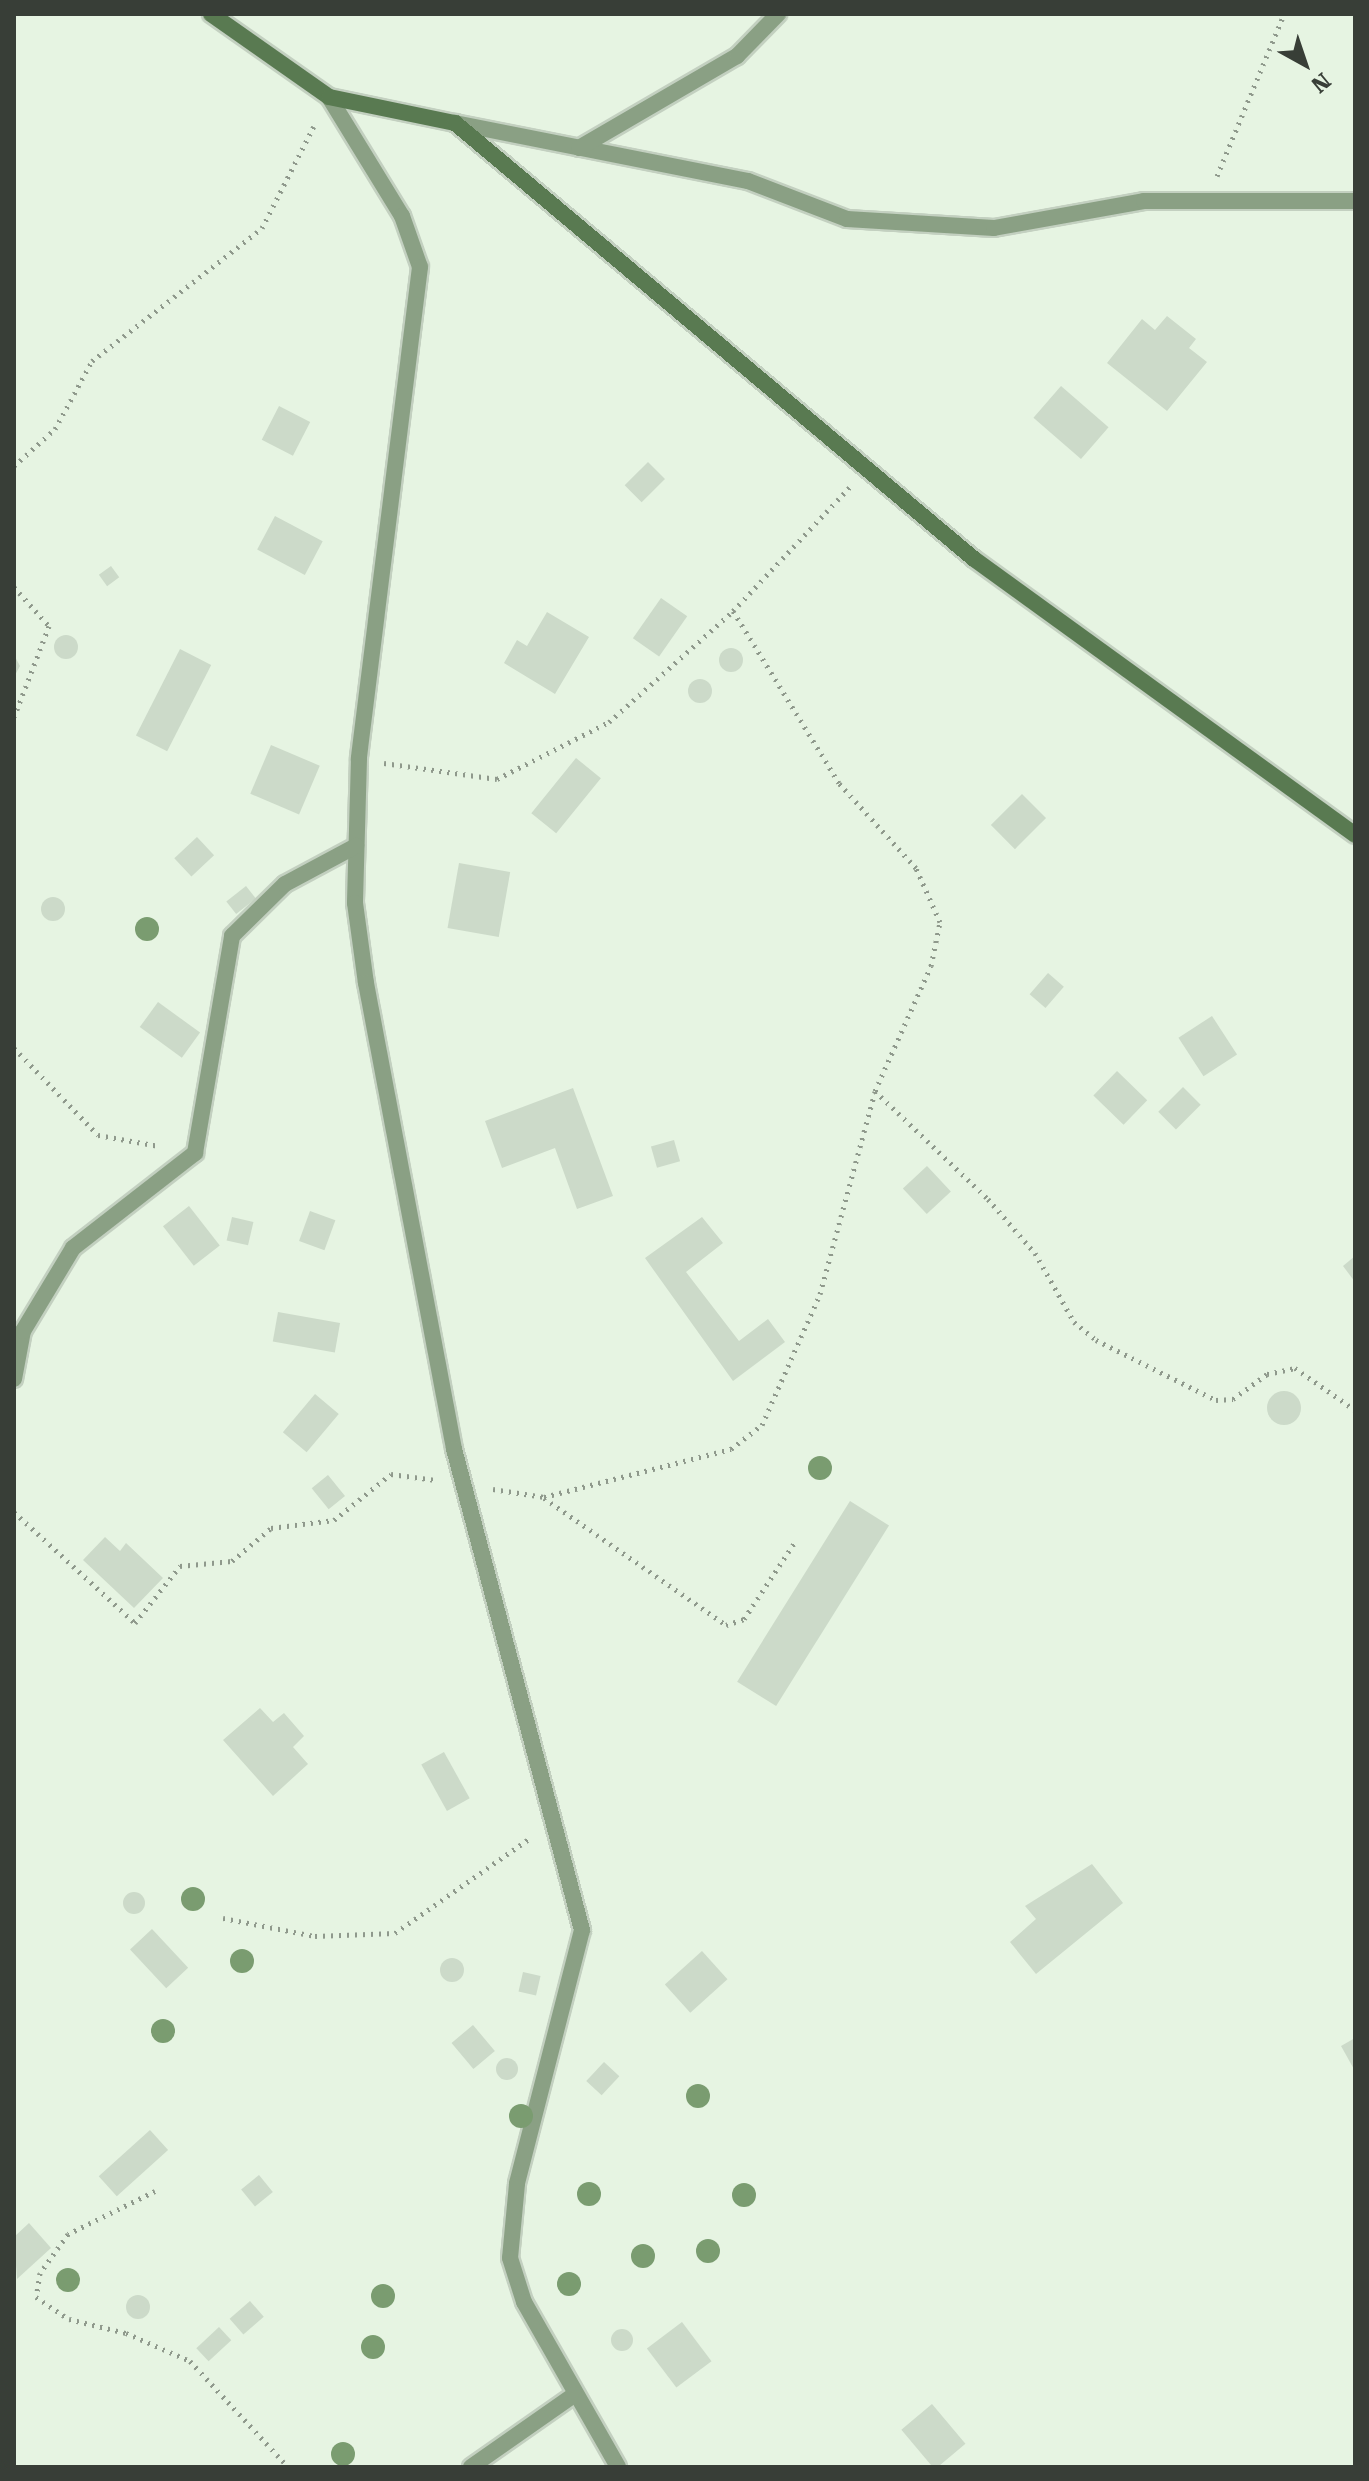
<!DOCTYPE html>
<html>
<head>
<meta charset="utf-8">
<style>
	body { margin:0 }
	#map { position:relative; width:1369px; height:2481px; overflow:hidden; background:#e6f4e2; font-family:"Roboto Serif",serif }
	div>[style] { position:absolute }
	.building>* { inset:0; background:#ccdac9; transform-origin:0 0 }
	.round { border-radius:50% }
	.path>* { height:5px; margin-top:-2.5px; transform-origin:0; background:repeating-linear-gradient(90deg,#8f998c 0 2px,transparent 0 8px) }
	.roads { filter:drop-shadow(2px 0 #c3d0c0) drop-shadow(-2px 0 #c3d0c0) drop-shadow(0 2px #c3d0c0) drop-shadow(0 -2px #c3d0c0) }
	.street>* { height:16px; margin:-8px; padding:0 8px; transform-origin:8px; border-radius:8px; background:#8aa084 }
	.secondary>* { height:16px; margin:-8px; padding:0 8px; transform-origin:8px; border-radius:8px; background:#597a51 }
	.trees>* { width:24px; height:24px; margin:-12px; border-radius:50%; background:#7a9c70 }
	span { translate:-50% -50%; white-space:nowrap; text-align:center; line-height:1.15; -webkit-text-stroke:7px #e6f4e2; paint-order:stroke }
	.frame { position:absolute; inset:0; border:16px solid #383e37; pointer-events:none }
	.north { position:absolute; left:1265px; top:24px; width:80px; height:80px; -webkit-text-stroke:6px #e6f4e2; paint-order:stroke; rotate:140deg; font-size:22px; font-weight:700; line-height:32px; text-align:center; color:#383e37 }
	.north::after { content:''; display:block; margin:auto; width:28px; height:36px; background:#383e37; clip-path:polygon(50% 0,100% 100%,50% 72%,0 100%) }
</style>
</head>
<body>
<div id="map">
	<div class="building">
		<div style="clip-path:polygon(1167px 316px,1196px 339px,1189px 348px,1207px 362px,1167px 411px,1107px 363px,1142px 319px,1155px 330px)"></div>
		<div style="left:1061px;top:386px;width:63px;height:42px;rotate:41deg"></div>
		<div style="left:279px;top:406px;width:35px;height:38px;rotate:27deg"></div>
		<div style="left:648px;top:462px;width:24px;height:33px;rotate:45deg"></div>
		<div style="left:275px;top:516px;width:54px;height:38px;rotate:28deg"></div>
		<div style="left:111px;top:566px;width:14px;height:15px;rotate:54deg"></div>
		<div style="left:661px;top:598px;width:32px;height:49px;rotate:35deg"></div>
		<div style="clip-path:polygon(547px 612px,589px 637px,555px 694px,504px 663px,517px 640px,527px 646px)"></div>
		<div class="round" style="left:54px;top:635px;width:24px;height:24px"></div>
		<div class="round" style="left:719px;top:648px;width:24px;height:24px"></div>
		<div style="left:180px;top:649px;width:35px;height:97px;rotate:27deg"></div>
		<div style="clip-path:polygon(14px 655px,20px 666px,14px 677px)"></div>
		<div class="round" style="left:688px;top:679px;width:24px;height:24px"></div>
		<div style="left:271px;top:745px;width:53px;height:53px;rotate:23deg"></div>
		<div style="left:576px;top:758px;width:32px;height:71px;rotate:39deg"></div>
		<div style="left:1022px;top:794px;width:34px;height:44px;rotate:45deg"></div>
		<div style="left:197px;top:837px;width:25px;height:31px;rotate:47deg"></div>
		<div style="left:459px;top:863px;width:52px;height:66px;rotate:10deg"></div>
		<div style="left:246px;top:886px;width:16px;height:25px;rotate:52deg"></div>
		<div class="round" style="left:41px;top:897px;width:24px;height:24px"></div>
		<div style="left:1048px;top:973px;width:21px;height:28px;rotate:41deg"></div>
		<div style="left:158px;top:1002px;width:52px;height:31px;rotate:36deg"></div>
		<div style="left:1212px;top:1016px;width:46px;height:40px;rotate:57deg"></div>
		<div style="left:1117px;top:1071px;width:42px;height:34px;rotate:44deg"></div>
		<div style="left:1183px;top:1087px;width:25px;height:35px;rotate:45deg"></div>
		<div style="clip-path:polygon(573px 1088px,613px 1196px,577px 1209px,555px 1148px,502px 1168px,485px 1121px)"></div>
		<div style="left:674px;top:1140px;width:22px;height:24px;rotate:74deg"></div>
		<div style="left:927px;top:1166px;width:35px;height:33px;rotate:47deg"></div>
		<div style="left:189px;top:1206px;width:50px;height:33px;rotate:52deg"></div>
		<div style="left:310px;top:1211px;width:27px;height:32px;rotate:20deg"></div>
		<div style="left:232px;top:1217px;width:22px;height:24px;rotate:13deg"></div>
		<div style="clip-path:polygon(702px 1217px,723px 1243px,686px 1272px,739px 1341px,768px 1319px,785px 1342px,733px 1381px,645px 1258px)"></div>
		<div style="clip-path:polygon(1355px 1256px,1355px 1282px,1343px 1266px)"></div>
		<div style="left:278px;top:1312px;width:63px;height:30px;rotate:10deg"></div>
		<div class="round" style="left:1267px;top:1391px;width:34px;height:34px"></div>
		<div style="left:315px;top:1394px;width:31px;height:50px;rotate:40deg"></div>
		<div style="left:328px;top:1475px;width:27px;height:21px;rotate:51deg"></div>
		<div style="left:850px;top:1501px;width:46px;height:213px;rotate:32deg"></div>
		<div style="clip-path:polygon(105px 1537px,120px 1551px,126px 1543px,163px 1578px,134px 1608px,83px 1560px)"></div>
		<div style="clip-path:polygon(260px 1708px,273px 1722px,284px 1713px,304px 1736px,293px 1747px,308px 1764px,273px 1796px,223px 1740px)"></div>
		<div style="left:444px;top:1752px;width:53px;height:26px;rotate:61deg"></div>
		<div style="clip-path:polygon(1092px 1864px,1123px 1903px,1036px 1974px,1010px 1942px,1036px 1919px,1025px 1906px)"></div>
		<div class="round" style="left:123px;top:1892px;width:22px;height:22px"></div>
		<div style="left:152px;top:1929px;width:53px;height:30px;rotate:47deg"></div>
		<div style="left:702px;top:1951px;width:38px;height:50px;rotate:48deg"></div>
		<div class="round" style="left:440px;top:1958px;width:24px;height:24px"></div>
		<div style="left:523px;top:1972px;width:18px;height:20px;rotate:13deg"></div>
		<div style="left:473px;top:2025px;width:34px;height:28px;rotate:50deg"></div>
		<div style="clip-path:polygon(1355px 2038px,1355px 2071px,1341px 2046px)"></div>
		<div class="round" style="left:496px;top:2058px;width:22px;height:22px"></div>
		<div style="left:604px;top:2062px;width:21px;height:26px;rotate:43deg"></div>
		<div style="left:150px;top:2130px;width:27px;height:69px;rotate:48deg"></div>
		<div style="left:259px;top:2175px;width:22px;height:23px;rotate:51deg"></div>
		<div style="clip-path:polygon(29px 2223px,51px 2248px,17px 2279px,14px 2237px)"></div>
		<div class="round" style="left:126px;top:2295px;width:24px;height:24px"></div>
		<div style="left:250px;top:2301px;width:21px;height:27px;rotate:49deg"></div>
		<div style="left:682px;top:2322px;width:49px;height:44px;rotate:53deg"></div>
		<div style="left:219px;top:2327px;width:18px;height:31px;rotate:47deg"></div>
		<div class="round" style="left:611px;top:2329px;width:22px;height:22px"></div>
		<div style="left:932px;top:2404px;width:52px;height:40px;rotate:50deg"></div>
	</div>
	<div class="path">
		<div style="left:1217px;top:176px;width:175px;rotate:-67.5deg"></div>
		<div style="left:14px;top:466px;width:55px;rotate:-42.1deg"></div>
		<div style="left:55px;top:429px;width:77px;rotate:-61.4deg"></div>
		<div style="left:92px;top:361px;width:216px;rotate:-38deg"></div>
		<div style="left:262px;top:228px;width:114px;rotate:-63deg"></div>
		<div style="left:14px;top:587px;width:52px;rotate:48.1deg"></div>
		<div style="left:49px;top:626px;width:97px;rotate:111deg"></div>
		<div style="left:384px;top:763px;width:114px;rotate:8.1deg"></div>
		<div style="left:497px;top:779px;width:126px;rotate:-27deg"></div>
		<div style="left:609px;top:722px;width:166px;rotate:-41.8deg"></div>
		<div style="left:733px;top:611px;width:170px;rotate:-46.7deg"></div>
		<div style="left:14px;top:1048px;width:121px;rotate:46deg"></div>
		<div style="left:98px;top:1135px;width:62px;rotate:10.2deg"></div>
		<div style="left:875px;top:1091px;width:156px;rotate:43.7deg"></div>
		<div style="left:988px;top:1199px;width:72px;rotate:49deg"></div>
		<div style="left:1035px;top:1253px;width:79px;rotate:60.5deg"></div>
		<div style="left:1074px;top:1322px;width:28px;rotate:39deg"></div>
		<div style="left:1096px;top:1340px;width:134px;rotate:26.6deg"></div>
		<div style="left:1216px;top:1400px;width:17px;rotate:-3deg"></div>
		<div style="left:1233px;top:1399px;width:42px;rotate:-36.3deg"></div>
		<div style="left:1267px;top:1374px;width:29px;rotate:-12deg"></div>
		<div style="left:1295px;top:1368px;width:73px;rotate:35deg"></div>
		<div style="left:493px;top:1489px;width:52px;rotate:8.9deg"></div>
		<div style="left:544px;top:1497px;width:193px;rotate:-14.4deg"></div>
		<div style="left:731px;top:1449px;width:39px;rotate:-38deg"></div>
		<div style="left:762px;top:1425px;width:143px;rotate:-66.1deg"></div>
		<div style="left:820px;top:1294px;width:210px;rotate:-74.8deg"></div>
		<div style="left:875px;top:1091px;width:137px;rotate:-65.9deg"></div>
		<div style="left:931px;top:966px;width:45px;rotate:-78.4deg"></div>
		<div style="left:940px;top:922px;width:59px;rotate:-114deg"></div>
		<div style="left:916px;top:868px;width:115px;rotate:-132.2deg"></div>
		<div style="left:839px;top:783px;width:202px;rotate:-121.6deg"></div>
		<div style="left:544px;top:1498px;width:222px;rotate:34.9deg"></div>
		<div style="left:726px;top:1625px;width:19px;rotate:-18deg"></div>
		<div style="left:744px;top:1619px;width:92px;rotate:-56.5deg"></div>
		<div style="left:14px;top:1512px;width:164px;rotate:42.5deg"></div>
		<div style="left:135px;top:1623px;width:73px;rotate:-51.7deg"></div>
		<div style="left:180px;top:1566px;width:52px;rotate:-5.5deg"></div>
		<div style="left:232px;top:1561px;width:51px;rotate:-40.2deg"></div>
		<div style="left:271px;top:1528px;width:64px;rotate:-7.2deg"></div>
		<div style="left:334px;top:1520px;width:73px;rotate:-38.9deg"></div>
		<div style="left:391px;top:1474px;width:45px;rotate:7.6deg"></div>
		<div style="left:223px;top:1918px;width:94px;rotate:11.1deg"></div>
		<div style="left:315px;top:1936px;width:80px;rotate:-2.1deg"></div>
		<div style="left:395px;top:1933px;width:165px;rotate:-35.1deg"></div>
		<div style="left:155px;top:2191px;width:97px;rotate:153.7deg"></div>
		<div style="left:68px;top:2234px;width:48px;rotate:125.7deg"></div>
		<div style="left:40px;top:2273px;width:24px;rotate:99deg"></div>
		<div style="left:36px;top:2297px;width:40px;rotate:34deg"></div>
		<div style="left:69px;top:2319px;width:59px;rotate:13.8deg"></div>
		<div style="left:126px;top:2333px;width:70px;rotate:23.6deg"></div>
		<div style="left:190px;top:2361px;width:144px;rotate:47.2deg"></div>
	</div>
	<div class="roads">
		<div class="street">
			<div style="left:329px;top:97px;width:140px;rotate:58.5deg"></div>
			<div style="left:402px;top:216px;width:54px;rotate:70.6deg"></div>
			<div style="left:420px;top:267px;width:495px;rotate:97.1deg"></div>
			<div style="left:359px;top:758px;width:145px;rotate:91.6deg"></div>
			<div style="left:355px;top:903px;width:81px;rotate:82.2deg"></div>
			<div style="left:366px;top:983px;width:474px;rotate:79.3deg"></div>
			<div style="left:454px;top:1449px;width:498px;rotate:75.1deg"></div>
			<div style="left:582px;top:1930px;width:262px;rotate:104.4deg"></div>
			<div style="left:517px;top:2184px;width:74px;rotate:95.4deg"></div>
			<div style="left:510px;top:2258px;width:46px;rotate:72.3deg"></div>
			<div style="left:524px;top:2302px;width:190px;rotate:60.3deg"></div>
			<div style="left:455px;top:123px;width:299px;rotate:11.2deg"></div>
			<div style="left:748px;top:181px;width:106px;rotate:21deg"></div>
			<div style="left:847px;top:219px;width:147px;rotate:3.5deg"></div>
			<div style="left:994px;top:228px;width:152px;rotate:-10.2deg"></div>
			<div style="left:1144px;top:201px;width:211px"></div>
			<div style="left:579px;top:148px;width:183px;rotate:-30.2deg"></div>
			<div style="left:737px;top:56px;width:59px;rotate:-45.7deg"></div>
			<div style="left:14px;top:1379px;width:49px;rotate:-79.4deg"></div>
			<div style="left:23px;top:1331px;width:97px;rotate:-58.9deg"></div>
			<div style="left:73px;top:1248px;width:155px;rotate:-37.9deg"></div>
			<div style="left:195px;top:1153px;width:220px;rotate:-80.3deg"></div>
			<div style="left:232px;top:936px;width:74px;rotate:-44.5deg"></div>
			<div style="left:285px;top:884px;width:81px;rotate:-28.2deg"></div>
			<div style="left:471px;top:2467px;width:126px;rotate:-35deg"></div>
		</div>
		<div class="secondary">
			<div style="left:211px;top:14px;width:144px;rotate:35.1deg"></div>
			<div style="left:329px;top:97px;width:129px;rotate:11.7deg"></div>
			<div style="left:455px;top:123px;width:678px;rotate:40.03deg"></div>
			<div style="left:974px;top:559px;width:470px;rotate:35.9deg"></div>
		</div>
	</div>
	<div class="trees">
		<div style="left:147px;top:929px"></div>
		<div style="left:820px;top:1468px"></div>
		<div style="left:193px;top:1899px"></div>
		<div style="left:242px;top:1961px"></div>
		<div style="left:163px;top:2031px"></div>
		<div style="left:698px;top:2096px"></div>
		<div style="left:521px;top:2116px"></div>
		<div style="left:589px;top:2194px"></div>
		<div style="left:744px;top:2195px"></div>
		<div style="left:708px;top:2251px"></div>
		<div style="left:643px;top:2256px"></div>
		<div style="left:68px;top:2280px"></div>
		<div style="left:569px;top:2284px"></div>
		<div style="left:383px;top:2296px"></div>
		<div style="left:373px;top:2347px"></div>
		<div style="left:343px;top:2454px"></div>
	</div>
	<div class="frame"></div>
	<div class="north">N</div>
</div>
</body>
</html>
